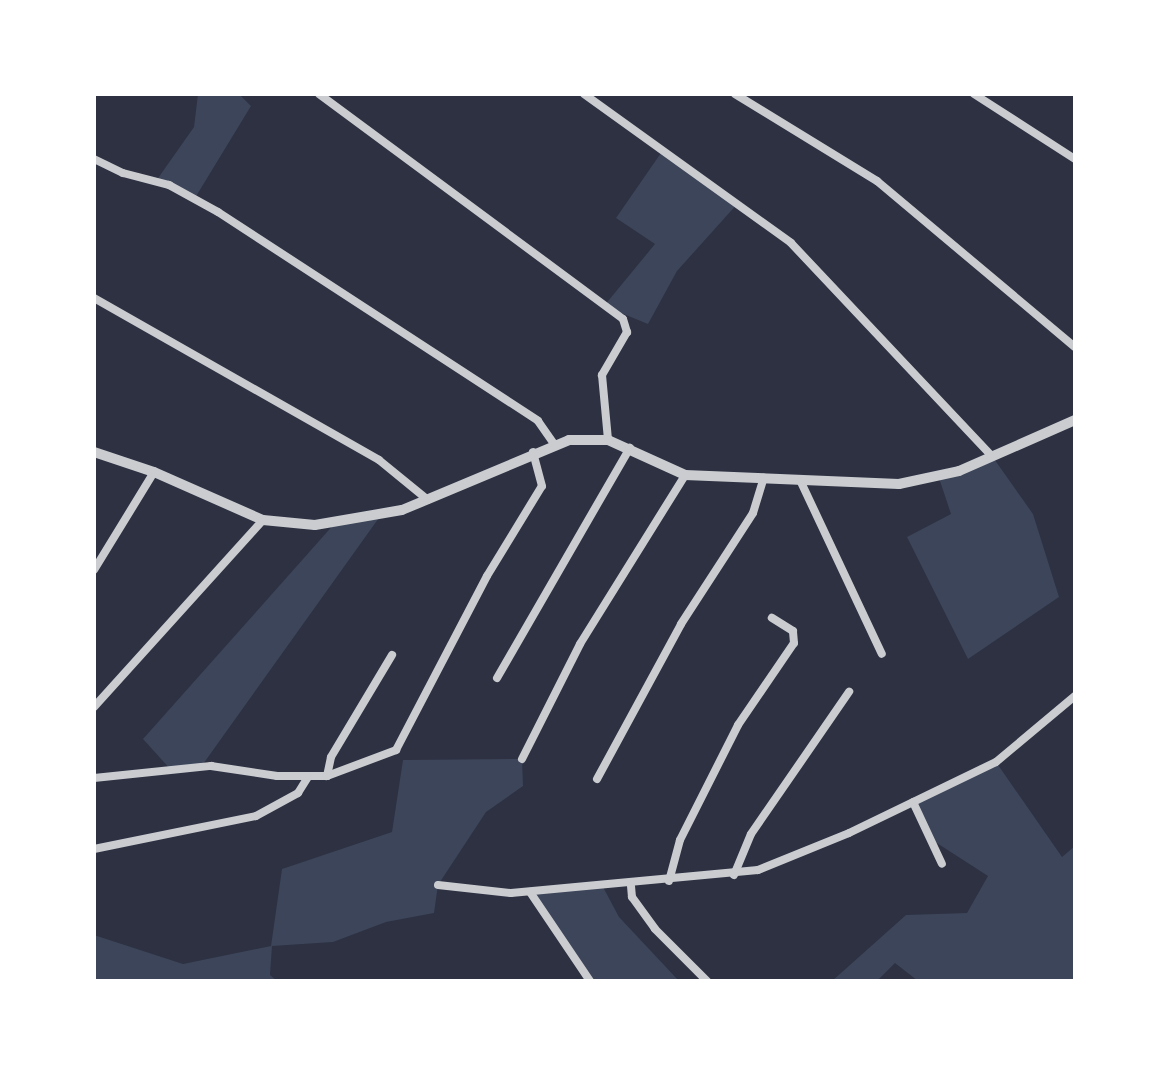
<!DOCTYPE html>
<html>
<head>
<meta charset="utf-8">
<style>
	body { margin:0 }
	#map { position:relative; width:1169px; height:1075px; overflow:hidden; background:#2d3142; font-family:Arial,sans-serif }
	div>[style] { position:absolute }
	.green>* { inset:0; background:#3c4559 }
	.minor>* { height:8px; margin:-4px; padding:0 4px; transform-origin:4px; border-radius:4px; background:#caccd0 }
	.tertiary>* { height:10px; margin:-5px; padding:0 5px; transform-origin:5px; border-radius:5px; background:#caccd0 }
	span { translate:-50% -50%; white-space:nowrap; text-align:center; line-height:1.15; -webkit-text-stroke:7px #fff; paint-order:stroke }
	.frame { position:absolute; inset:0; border:96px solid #fff; pointer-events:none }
</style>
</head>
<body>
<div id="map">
	<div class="green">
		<div style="clip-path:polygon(198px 94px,239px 94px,251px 106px,195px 198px,156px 181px,194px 127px)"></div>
		<div style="clip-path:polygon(663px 150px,739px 202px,677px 271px,648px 324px,604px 306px,655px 244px,616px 218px)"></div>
		<div style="clip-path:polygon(992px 456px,1033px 514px,1059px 597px,968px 659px,907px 537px,951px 514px,939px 478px)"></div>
		<div style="clip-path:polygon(381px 515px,201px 767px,171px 770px,143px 739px,335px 523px)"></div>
		<div style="clip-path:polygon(522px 759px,523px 786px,486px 812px,438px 885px,434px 913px,386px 922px,333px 942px,272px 946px,270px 975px,277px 981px,94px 981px,94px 935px,183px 964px,271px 946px,282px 869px,392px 832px,403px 760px)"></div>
		<div style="clip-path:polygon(996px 762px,1062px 857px,1075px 846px,1075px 981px,918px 981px,895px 963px,877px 981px,832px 981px,906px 915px,967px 913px,988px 876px,929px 838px,913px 802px)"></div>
		<div style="clip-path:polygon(603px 887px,619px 917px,679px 981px,590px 981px,530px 892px)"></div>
	</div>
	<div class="minor">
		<div style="left:319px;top:94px;width:378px;rotate:36.5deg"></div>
		<div style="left:623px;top:319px;width:14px;rotate:73deg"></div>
		<div style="left:627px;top:332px;width:50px;rotate:120.2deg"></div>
		<div style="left:602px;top:375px;width:65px;rotate:84.7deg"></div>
		<div style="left:584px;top:94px;width:255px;rotate:35.7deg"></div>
		<div style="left:791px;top:243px;width:293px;rotate:46.7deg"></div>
		<div style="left:735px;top:94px;width:167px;rotate:31.5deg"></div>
		<div style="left:877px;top:181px;width:258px;rotate:40deg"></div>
		<div style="left:974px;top:94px;width:120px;rotate:32.8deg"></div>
		<div style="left:94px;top:159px;width:32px;rotate:26deg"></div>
		<div style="left:123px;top:173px;width:48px;rotate:14.6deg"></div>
		<div style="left:169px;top:185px;width:56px;rotate:28.9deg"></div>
		<div style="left:218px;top:212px;width:382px;rotate:33.1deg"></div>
		<div style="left:538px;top:421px;width:28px;rotate:55deg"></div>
		<div style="left:94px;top:298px;width:328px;rotate:29.6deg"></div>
		<div style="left:379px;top:460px;width:63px;rotate:39.2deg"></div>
		<div style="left:800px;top:480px;width:192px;rotate:64.8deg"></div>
		<div style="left:94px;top:570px;width:115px;rotate:-58.5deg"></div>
		<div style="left:497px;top:678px;width:266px;rotate:-60deg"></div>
		<div style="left:94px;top:707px;width:252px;rotate:-47.9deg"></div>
		<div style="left:522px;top:759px;width:129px;rotate:-63.2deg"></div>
		<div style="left:580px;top:644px;width:199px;rotate:-58.1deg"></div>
		<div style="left:327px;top:776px;width:19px;rotate:-78deg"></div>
		<div style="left:331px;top:757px;width:119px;rotate:-59.1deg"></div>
		<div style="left:94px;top:778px;width:118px;rotate:-5.9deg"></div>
		<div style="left:211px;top:766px;width:67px;rotate:8.6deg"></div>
		<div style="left:277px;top:776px;width:50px"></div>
		<div style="left:327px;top:776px;width:74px;rotate:-20.6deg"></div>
		<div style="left:396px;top:750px;width:196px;rotate:-62.4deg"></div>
		<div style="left:487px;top:576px;width:105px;rotate:-58.6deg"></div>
		<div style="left:542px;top:486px;width:35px;rotate:-105deg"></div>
		<div style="left:597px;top:779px;width:176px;rotate:-61.5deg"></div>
		<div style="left:681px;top:624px;width:132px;rotate:-57deg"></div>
		<div style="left:753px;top:513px;width:37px;rotate:-73deg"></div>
		<div style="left:913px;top:802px;width:68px;rotate:64.9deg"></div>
		<div style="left:94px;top:849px;width:165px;rotate:-11.5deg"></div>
		<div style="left:256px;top:816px;width:48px;rotate:-28.7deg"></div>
		<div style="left:298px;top:793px;width:19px;rotate:-58deg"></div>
		<div style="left:734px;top:875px;width:44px;rotate:-67.5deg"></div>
		<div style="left:751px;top:834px;width:173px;rotate:-55.4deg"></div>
		<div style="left:669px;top:881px;width:42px;rotate:-75deg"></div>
		<div style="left:680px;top:840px;width:129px;rotate:-63.2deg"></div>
		<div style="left:738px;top:725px;width:99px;rotate:-55.7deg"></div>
		<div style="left:794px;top:643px;width:12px;rotate:-95deg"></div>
		<div style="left:793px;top:631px;width:25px;rotate:-148deg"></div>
		<div style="left:438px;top:885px;width:73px;rotate:6.3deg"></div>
		<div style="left:511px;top:893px;width:248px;rotate:-5.3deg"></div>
		<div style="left:758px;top:870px;width:98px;rotate:-22.1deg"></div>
		<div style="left:849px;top:833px;width:163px;rotate:-25.8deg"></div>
		<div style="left:996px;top:762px;width:103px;rotate:-39.9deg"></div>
		<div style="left:631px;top:886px;width:11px;rotate:85deg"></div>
		<div style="left:632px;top:897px;width:39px;rotate:54deg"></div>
		<div style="left:655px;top:929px;width:74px;rotate:45deg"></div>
		<div style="left:530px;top:892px;width:107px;rotate:56deg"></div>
	</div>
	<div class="tertiary">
		<div style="left:94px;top:452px;width:63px;rotate:18.4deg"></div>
		<div style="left:154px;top:472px;width:119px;rotate:23.8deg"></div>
		<div style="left:263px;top:520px;width:52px;rotate:5.5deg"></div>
		<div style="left:315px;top:525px;width:88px;rotate:-9.8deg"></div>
		<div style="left:402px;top:510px;width:181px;rotate:-22.7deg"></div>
		<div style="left:569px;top:440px;width:39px"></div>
		<div style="left:608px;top:440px;width:85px;rotate:24.4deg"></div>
		<div style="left:685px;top:475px;width:214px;rotate:2.4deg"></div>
		<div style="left:899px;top:484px;width:61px;rotate:-12.2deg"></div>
		<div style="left:959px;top:471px;width:127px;rotate:-23.7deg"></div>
	</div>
	<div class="frame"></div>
</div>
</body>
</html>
